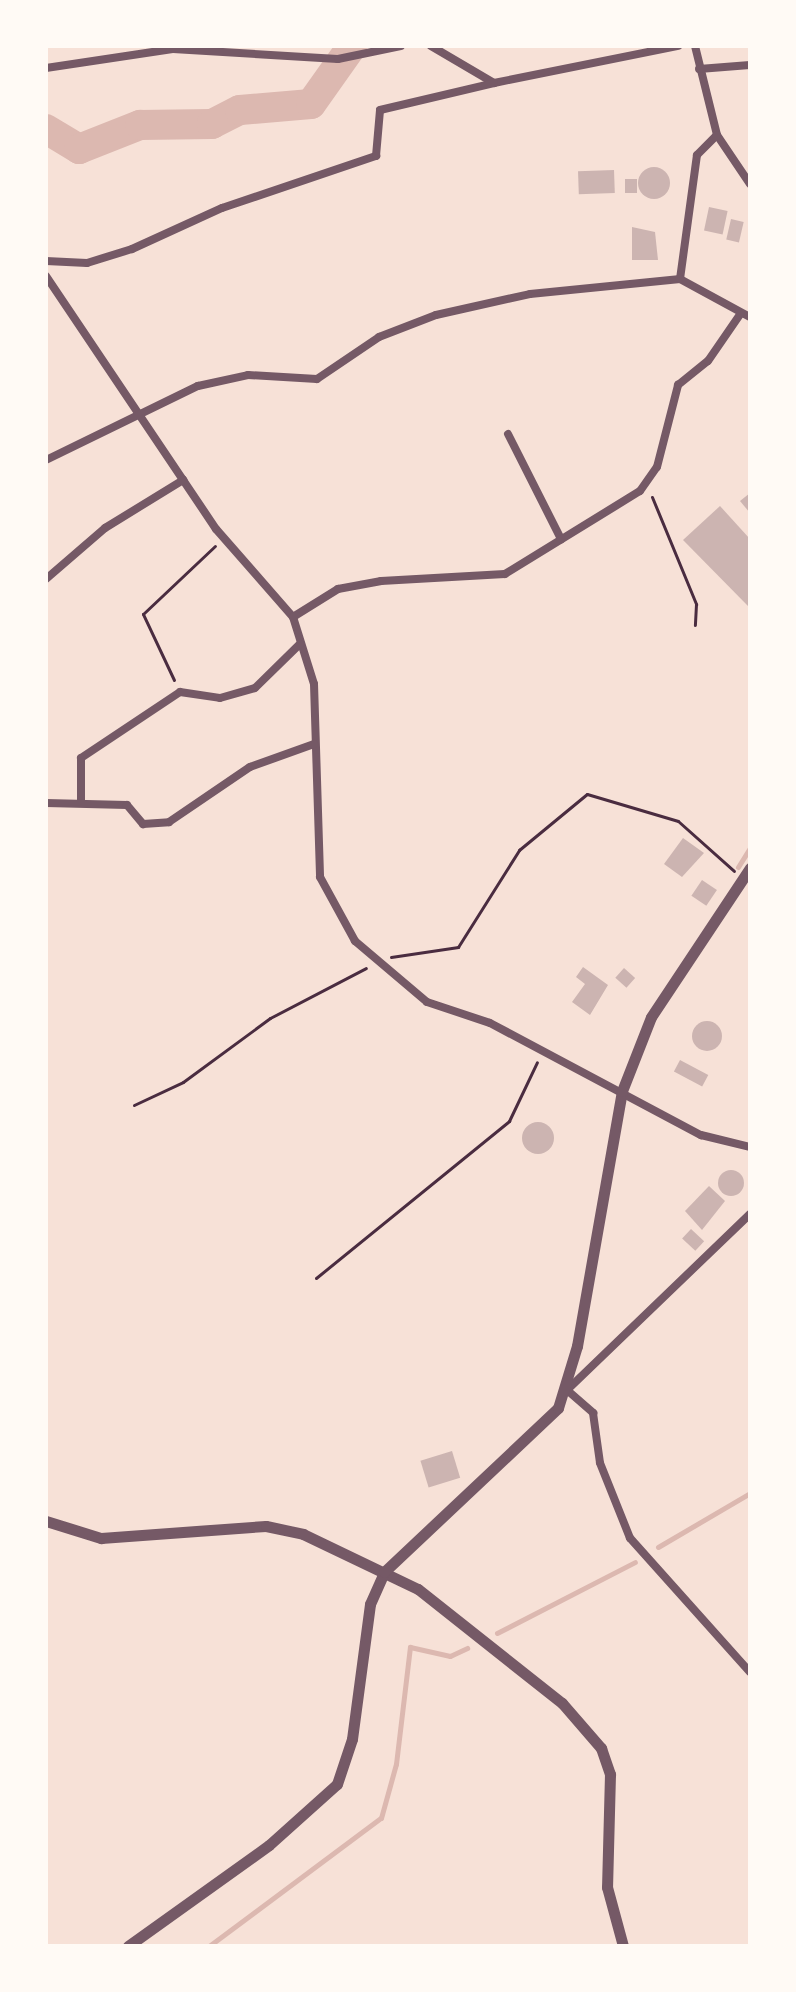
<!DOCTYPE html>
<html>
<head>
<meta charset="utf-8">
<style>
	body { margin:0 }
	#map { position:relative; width:796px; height:1992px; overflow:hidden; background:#f7e1d7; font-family:"PT Sans Narrow",sans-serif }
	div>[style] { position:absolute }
	.stream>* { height:5px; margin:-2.5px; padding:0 2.5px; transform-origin:2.5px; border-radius:2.5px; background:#dcb8b0 }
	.river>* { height:30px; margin:-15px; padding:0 15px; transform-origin:15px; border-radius:15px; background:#dcb8b0 }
	.building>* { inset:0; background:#ccb4b1; transform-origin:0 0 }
	.round { border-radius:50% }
	.path>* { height:3px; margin:-1.5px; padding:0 1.5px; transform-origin:1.5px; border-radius:1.5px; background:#4a2c40 }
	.minor>* { height:8px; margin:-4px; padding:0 4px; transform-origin:4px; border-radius:4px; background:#755966 }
	.tertiary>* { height:11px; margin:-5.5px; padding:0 5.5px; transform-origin:5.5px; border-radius:5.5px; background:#755966 }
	span { translate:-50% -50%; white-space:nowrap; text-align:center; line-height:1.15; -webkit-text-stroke:8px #fffaf5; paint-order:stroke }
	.frame { position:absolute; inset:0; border:48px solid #fffaf5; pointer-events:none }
</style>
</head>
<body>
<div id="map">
	<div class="stream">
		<div style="left:738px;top:867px;width:22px;rotate:-58deg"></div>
		<div style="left:658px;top:1547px;width:107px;rotate:-30.4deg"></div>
		<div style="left:497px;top:1633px;width:155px;rotate:-27.2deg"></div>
		<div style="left:209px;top:1946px;width:214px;rotate:-36.7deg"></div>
		<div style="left:381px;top:1818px;width:56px;rotate:-74.5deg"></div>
		<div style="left:396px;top:1764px;width:118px;rotate:-83.2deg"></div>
		<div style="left:410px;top:1647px;width:41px;rotate:12.7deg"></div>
		<div style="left:450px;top:1656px;width:19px;rotate:-25deg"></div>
	</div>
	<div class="river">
		<div style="left:46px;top:129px;width:39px;rotate:31deg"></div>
		<div style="left:79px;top:149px;width:66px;rotate:-21.5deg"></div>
		<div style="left:140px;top:125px;width:72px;rotate:-0.8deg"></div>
		<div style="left:212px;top:124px;width:31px;rotate:-27deg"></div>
		<div style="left:240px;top:110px;width:71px;rotate:-4.8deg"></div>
		<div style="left:311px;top:104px;width:71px;rotate:-54.7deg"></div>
	</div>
	<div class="building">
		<div class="round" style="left:638px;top:167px;width:32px;height:32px"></div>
		<div style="left:614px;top:170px;width:23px;height:36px;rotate:88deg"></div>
		<div style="left:625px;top:179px;width:12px;height:14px"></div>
		<div style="left:709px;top:207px;width:19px;height:24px;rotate:12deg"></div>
		<div style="left:731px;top:219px;width:13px;height:21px;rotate:13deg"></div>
		<div style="clip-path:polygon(632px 227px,655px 232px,658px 260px,632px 260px)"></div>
		<div style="clip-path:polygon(750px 493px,750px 513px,740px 501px)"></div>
		<div style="clip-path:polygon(720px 506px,750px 539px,748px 606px,683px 540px)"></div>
		<div style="clip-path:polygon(683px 838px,704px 853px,682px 877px,664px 864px)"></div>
		<div style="left:702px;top:880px;width:18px;height:19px;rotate:34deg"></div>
		<div style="clip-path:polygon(583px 967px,608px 985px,590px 1015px,572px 1002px,585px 984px,576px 977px)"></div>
		<div style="left:624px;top:968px;width:15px;height:13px;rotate:42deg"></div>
		<div class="round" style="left:692px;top:1021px;width:30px;height:30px"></div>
		<div style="left:680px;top:1060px;width:32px;height:13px;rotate:28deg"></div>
		<div class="round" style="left:522px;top:1122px;width:32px;height:32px"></div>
		<div class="round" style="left:718px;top:1170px;width:26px;height:26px"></div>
		<div style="clip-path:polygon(709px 1186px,725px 1201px,702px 1230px,685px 1211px)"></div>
		<div style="left:691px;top:1229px;width:18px;height:13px;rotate:43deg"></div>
		<div style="left:452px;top:1451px;width:28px;height:33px;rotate:73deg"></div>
	</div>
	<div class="path">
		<div style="left:652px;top:497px;width:116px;rotate:67.6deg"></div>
		<div style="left:696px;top:604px;width:21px;rotate:93deg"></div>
		<div style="left:174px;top:680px;width:73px;rotate:-115.2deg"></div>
		<div style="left:143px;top:614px;width:99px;rotate:-43.4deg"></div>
		<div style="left:391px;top:957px;width:68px;rotate:-8.5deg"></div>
		<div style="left:458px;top:947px;width:115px;rotate:-57.8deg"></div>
		<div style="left:519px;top:850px;width:88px;rotate:-39.5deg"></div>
		<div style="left:587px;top:794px;width:95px;rotate:16.5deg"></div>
		<div style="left:678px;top:821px;width:75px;rotate:41.8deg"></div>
		<div style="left:134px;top:1105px;width:54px;rotate:-25.1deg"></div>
		<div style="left:183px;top:1082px;width:108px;rotate:-36.3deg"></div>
		<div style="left:270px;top:1018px;width:108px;rotate:-27.5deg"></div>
		<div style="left:316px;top:1278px;width:249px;rotate:-39.1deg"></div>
		<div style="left:509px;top:1121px;width:65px;rotate:-64.6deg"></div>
	</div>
	<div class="minor">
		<div style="left:431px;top:46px;width:73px;rotate:30.4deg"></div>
		<div style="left:494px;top:83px;width:188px;rotate:-11.4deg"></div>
		<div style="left:695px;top:46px;width:92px;rotate:76.1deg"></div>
		<div style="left:717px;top:135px;width:59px;rotate:56deg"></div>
		<div style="left:46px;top:68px;width:128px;rotate:-8.5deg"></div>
		<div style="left:173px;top:49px;width:165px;rotate:3.5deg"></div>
		<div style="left:338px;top:59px;width:64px;rotate:-11.7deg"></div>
		<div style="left:699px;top:69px;width:51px;rotate:-4.5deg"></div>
		<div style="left:46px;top:261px;width:41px;rotate:2.8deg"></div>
		<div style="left:87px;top:263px;width:47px;rotate:-17.3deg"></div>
		<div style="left:132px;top:249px;width:99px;rotate:-24.5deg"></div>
		<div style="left:222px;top:208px;width:163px;rotate:-18.7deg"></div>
		<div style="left:376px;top:156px;width:46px;rotate:-85deg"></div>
		<div style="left:380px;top:110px;width:117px;rotate:-13.3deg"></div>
		<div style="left:46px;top:276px;width:305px;rotate:56.1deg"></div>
		<div style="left:216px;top:529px;width:117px;rotate:48.8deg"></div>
		<div style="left:293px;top:617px;width:70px;rotate:72.6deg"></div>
		<div style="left:314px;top:684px;width:193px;rotate:88.2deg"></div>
		<div style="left:320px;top:877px;width:73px;rotate:61.3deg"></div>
		<div style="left:355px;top:941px;width:94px;rotate:40.3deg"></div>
		<div style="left:427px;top:1002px;width:66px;rotate:18.4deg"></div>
		<div style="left:490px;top:1023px;width:239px;rotate:28deg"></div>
		<div style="left:701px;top:1135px;width:50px;rotate:13.8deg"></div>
		<div style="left:680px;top:279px;width:125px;rotate:-82.2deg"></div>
		<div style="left:697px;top:155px;width:28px;rotate:-45deg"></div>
		<div style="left:508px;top:434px;width:118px;rotate:63.2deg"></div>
		<div style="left:46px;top:460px;width:169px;rotate:-26deg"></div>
		<div style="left:198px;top:386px;width:51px;rotate:-12.4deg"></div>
		<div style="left:248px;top:375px;width:69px;rotate:3.3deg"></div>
		<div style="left:317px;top:379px;width:75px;rotate:-34.1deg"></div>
		<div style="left:379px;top:337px;width:61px;rotate:-21.1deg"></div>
		<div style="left:436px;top:315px;width:96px;rotate:-12.6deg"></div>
		<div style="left:530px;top:294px;width:151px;rotate:-5.7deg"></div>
		<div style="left:680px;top:279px;width:80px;rotate:28.5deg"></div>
		<div style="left:46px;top:579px;width:78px;rotate:-40.8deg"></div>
		<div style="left:105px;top:528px;width:92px;rotate:-31.6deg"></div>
		<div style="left:293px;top:617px;width:53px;rotate:-31.9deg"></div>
		<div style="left:338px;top:589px;width:44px;rotate:-10.5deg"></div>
		<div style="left:381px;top:581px;width:124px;rotate:-3.2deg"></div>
		<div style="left:505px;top:574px;width:158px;rotate:-31.6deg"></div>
		<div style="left:640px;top:491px;width:29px;rotate:-55deg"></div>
		<div style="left:657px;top:467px;width:85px;rotate:-75.6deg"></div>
		<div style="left:678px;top:385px;width:38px;rotate:-39deg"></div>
		<div style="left:708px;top:361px;width:58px;rotate:-55.5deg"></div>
		<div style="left:81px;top:802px;width:44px;rotate:-90deg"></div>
		<div style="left:81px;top:758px;width:119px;rotate:-33.7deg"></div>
		<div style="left:180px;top:692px;width:40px;rotate:8.5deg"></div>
		<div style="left:220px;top:698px;width:36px;rotate:-16deg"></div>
		<div style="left:255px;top:688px;width:63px;rotate:-44.4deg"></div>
		<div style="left:46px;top:803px;width:81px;rotate:1.4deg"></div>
		<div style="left:127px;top:805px;width:25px;rotate:50deg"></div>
		<div style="left:143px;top:824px;width:26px;rotate:-4deg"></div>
		<div style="left:169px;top:822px;width:98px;rotate:-34.2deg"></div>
		<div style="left:250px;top:767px;width:68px;rotate:-19.8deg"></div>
		<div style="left:750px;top:1214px;width:254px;rotate:136.1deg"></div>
		<div style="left:567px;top:1390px;width:35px;rotate:41deg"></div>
		<div style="left:593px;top:1413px;width:50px;rotate:82deg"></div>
		<div style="left:600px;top:1463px;width:81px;rotate:68.2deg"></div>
		<div style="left:630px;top:1538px;width:180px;rotate:48.2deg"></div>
	</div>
	<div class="tertiary">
		<div style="left:46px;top:1521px;width:58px;rotate:17.2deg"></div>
		<div style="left:101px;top:1538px;width:165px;rotate:-4.2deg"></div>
		<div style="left:266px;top:1526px;width:38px;rotate:12deg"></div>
		<div style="left:303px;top:1534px;width:127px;rotate:25.6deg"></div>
		<div style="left:418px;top:1589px;width:184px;rotate:38.4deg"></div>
		<div style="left:562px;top:1703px;width:60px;rotate:49.1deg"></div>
		<div style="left:601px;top:1748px;width:28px;rotate:71deg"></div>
		<div style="left:610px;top:1774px;width:113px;rotate:91.5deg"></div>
		<div style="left:607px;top:1887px;width:61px;rotate:74.8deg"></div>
		<div style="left:128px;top:1946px;width:173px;rotate:-35.6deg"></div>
		<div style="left:269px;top:1845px;width:91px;rotate:-41.9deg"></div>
		<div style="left:337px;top:1784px;width:47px;rotate:-71.6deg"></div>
		<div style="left:352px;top:1739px;width:136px;rotate:-82.4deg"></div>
		<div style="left:370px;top:1604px;width:35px;rotate:-66deg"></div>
		<div style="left:384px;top:1572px;width:239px;rotate:-43.3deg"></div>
		<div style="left:558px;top:1408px;width:65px;rotate:-73deg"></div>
		<div style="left:577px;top:1346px;width:259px;rotate:-80deg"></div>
		<div style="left:622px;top:1091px;width:79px;rotate:-68.6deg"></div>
		<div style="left:651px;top:1017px;width:179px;rotate:-56.4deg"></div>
	</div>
	<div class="frame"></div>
</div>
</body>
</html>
